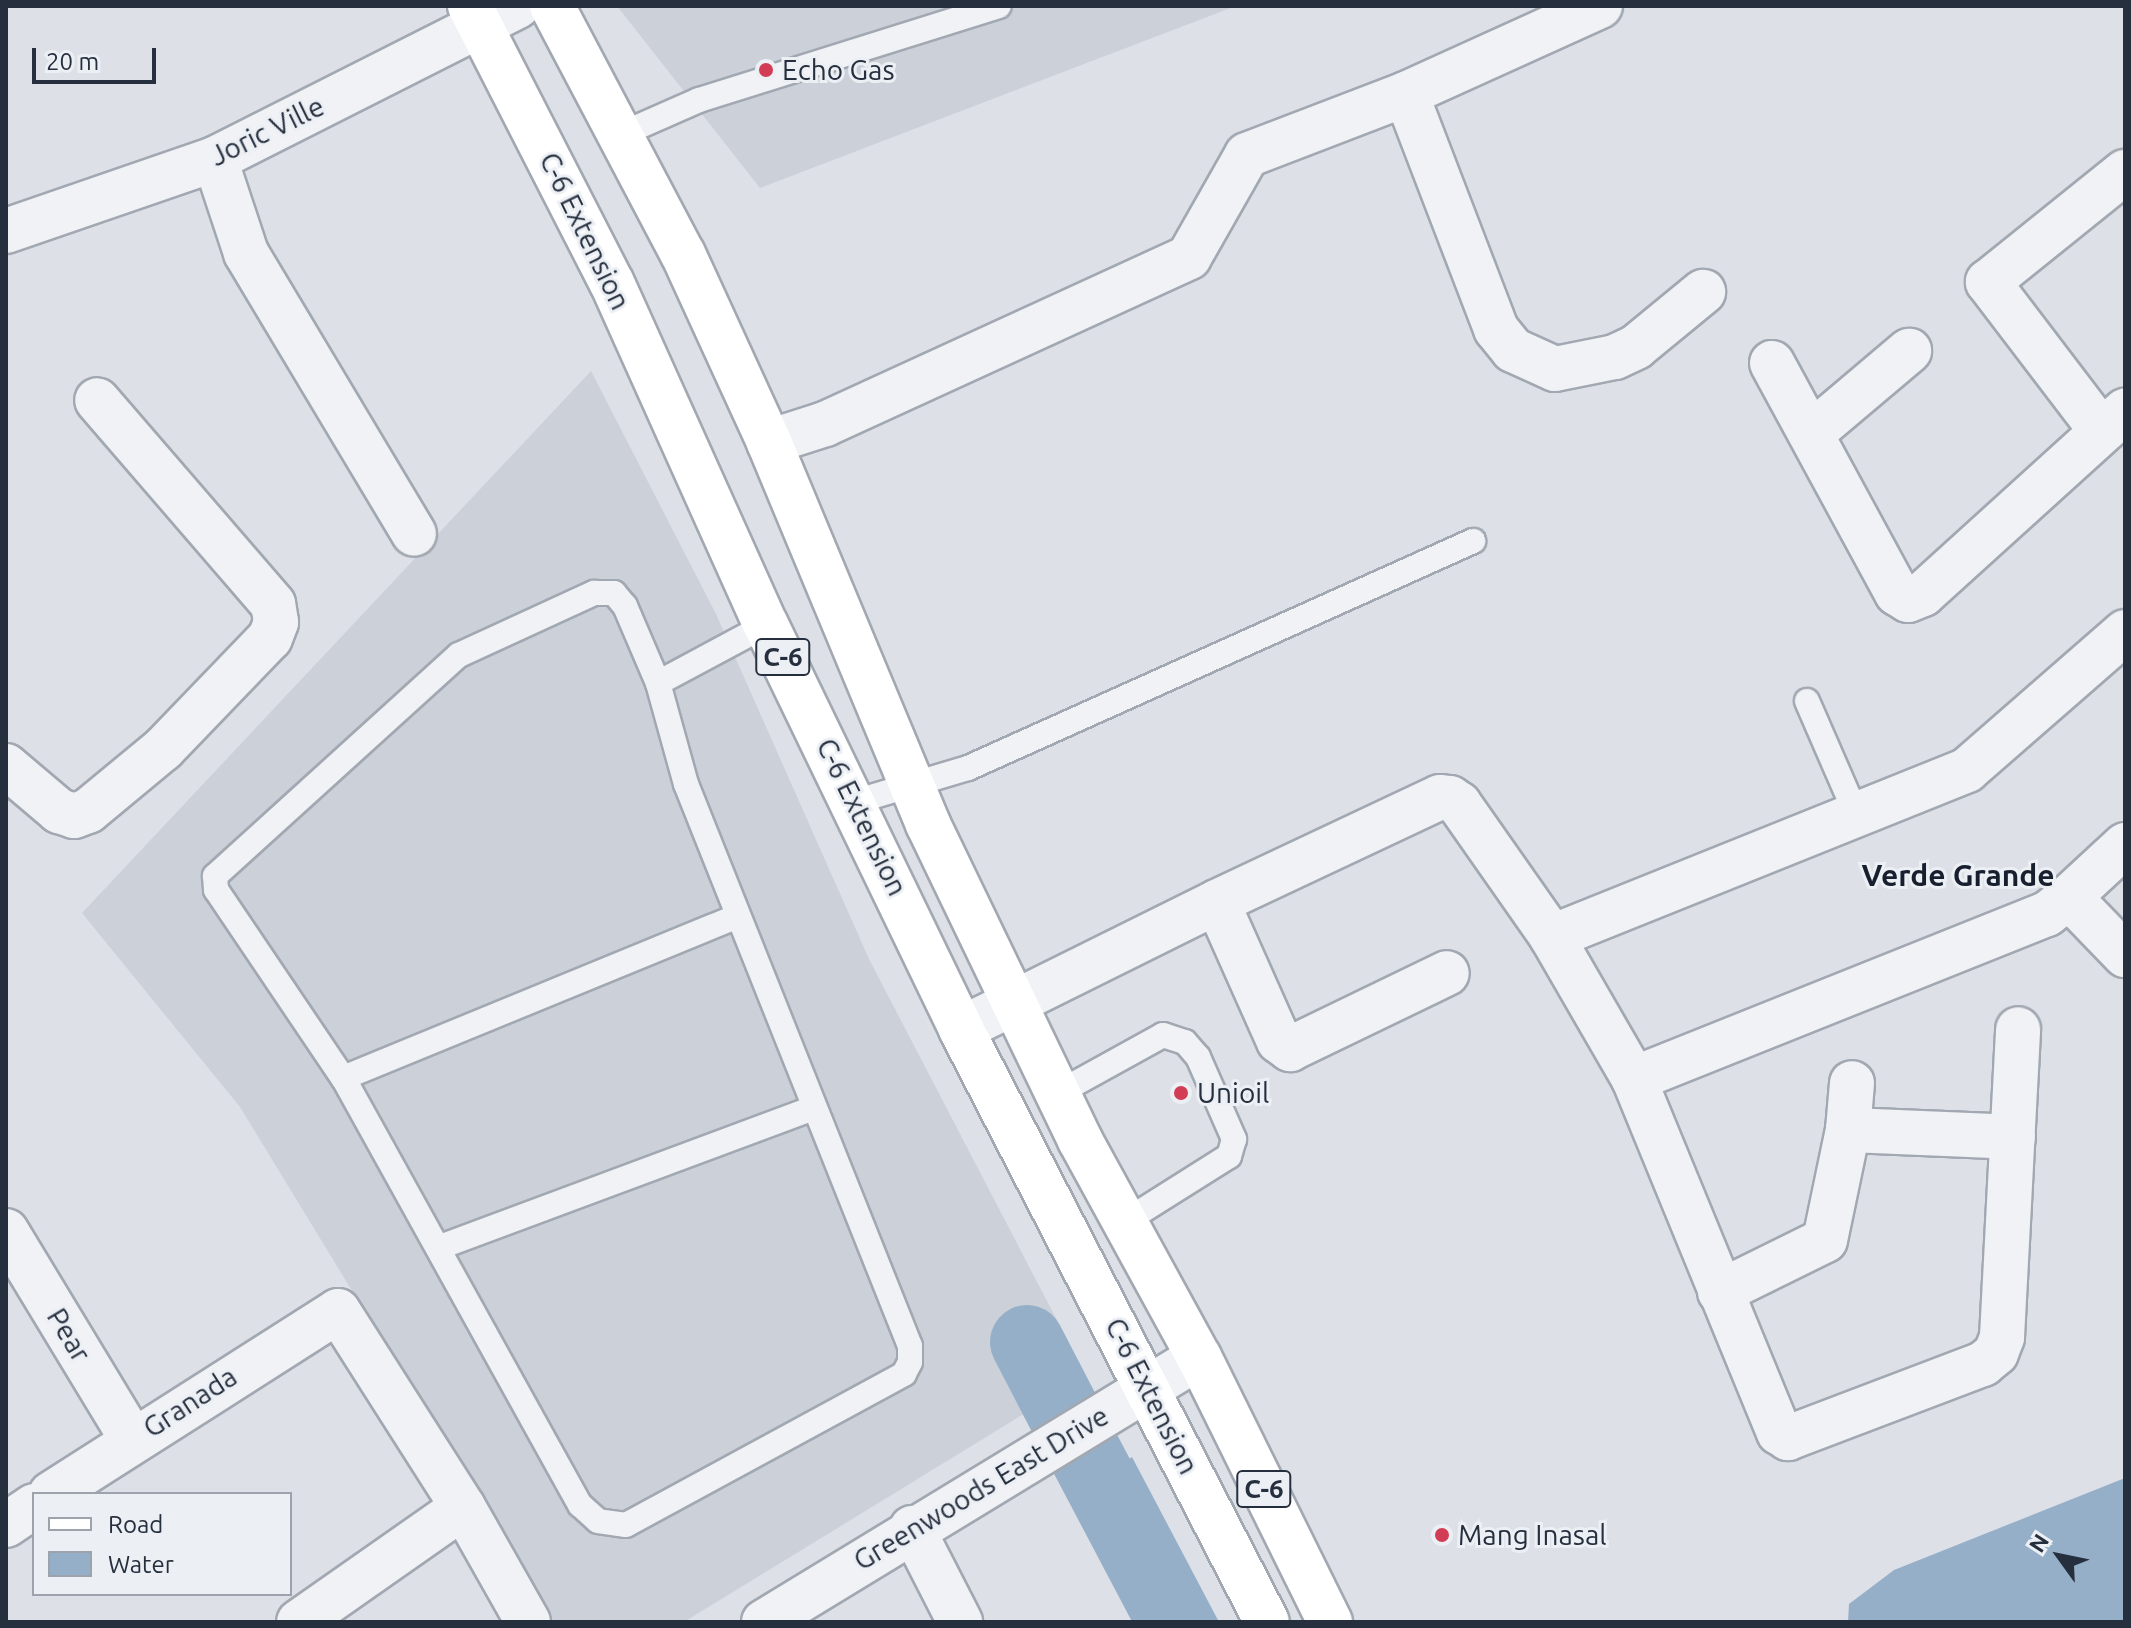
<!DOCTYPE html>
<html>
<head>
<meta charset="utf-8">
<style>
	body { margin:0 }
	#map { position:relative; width:2131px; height:1628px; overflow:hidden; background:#dde1e7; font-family:Ubuntu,sans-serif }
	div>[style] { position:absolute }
	.built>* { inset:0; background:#cbd0d9 }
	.water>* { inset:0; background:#96afc9 }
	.river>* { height:74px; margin:-37px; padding:0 37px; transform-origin:37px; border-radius:37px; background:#96afc9 }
	.roads { filter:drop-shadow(2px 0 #a2a8b1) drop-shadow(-2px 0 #a2a8b1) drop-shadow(0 2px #a2a8b1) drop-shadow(0 -2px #a2a8b1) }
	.service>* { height:24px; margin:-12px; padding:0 12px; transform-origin:12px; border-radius:12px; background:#f0f2f6 }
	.minor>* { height:44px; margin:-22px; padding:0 22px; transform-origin:22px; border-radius:22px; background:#f0f2f6 }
	.tertiary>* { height:44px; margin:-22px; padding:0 22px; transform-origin:22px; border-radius:22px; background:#f0f2f6 }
	.primary>* { height:44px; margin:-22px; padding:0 22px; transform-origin:22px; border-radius:22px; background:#fff }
	.dots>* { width:22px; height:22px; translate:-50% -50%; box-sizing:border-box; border:4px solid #ecf0f5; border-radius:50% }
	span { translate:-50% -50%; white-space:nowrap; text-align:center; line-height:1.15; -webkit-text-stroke:6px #ecf0f5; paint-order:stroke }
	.shield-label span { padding:2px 6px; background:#ecf0f5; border:2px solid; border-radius:6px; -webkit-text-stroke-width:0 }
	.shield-label { font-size:26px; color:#262f3e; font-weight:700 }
	.poi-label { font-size:28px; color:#262f3e }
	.left { translate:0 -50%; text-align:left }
	.street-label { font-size:28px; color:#262f3e }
	.neighbourhood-label { font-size:30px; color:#18202f; font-weight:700 }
	.frame { position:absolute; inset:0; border:8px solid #262f3e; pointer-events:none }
	.legend { position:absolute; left:32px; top:1492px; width:260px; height:104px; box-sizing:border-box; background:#ecf0f5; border:2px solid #9da3ac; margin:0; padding:10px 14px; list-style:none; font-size:24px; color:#262f3e }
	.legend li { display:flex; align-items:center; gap:16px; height:40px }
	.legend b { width:40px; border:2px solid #9da3ac }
	.north { position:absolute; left:2019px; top:1516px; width:80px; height:80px; -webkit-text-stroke:6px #ecf0f5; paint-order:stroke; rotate:303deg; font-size:22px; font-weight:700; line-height:32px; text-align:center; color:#262f3e }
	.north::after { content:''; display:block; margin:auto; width:28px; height:36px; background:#262f3e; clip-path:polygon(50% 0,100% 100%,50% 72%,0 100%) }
	.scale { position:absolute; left:32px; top:48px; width:124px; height:36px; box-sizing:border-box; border:4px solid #262f3e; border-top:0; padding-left:10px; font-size:24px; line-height:28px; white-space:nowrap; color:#262f3e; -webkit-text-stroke:6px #ecf0f5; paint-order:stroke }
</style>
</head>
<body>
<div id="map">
	<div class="built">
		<div style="clip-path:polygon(617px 6px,1236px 6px,760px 188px)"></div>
		<div style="clip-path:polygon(591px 371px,716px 614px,869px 959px,1086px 1376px,684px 1622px,554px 1622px,240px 1107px,82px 913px)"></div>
	</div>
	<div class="water">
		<div style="clip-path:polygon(1132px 1457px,1219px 1622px,1152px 1622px,1081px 1492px)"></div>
		<div style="clip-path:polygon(2125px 1478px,2125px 1622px,1848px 1622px,1849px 1604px,1894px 1570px)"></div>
	</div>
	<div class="river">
		<div style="left:1027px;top:1342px;width:93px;rotate:62.6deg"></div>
		<div style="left:1077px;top:1438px;width:208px;rotate:62.2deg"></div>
	</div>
	<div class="roads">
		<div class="service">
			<div style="left:622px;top:134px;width:84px;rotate:-23.8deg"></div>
			<div style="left:699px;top:100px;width:314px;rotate:-17.4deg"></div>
			<div style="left:594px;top:593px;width:20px"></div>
			<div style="left:614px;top:593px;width:17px;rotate:50deg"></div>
			<div style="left:625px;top:606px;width:84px;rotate:66.8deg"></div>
			<div style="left:658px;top:683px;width:105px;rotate:74.5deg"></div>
			<div style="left:686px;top:784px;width:605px;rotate:68.27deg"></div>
			<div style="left:910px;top:1346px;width:16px;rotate:90deg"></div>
			<div style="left:910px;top:1362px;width:13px;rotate:117deg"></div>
			<div style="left:904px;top:1374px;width:316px;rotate:151.5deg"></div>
			<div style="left:626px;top:1525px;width:28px;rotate:-172deg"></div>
			<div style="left:598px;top:1521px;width:24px;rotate:-138deg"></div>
			<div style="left:580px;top:1505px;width:488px;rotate:-119deg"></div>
			<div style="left:343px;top:1078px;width:227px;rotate:-124deg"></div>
			<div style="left:216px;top:890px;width:14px;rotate:-94deg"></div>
			<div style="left:215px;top:876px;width:329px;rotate:-42.2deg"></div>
			<div style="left:459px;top:655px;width:149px;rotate:-24.7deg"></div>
			<div style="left:658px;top:683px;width:123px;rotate:-28.2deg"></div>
			<div style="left:1807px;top:701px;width:125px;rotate:66.5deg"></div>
			<div style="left:854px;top:802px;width:119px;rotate:-16.6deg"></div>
			<div style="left:968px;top:768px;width:554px;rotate:-24.2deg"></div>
			<div style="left:343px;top:1078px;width:425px;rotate:-22.3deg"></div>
			<div style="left:1058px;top:1093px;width:120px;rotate:-28.9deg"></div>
			<div style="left:1163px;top:1035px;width:23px;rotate:18deg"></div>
			<div style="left:1185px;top:1042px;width:20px;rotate:49deg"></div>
			<div style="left:1198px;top:1057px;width:90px;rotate:66.3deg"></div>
			<div style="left:1234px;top:1139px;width:18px;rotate:106deg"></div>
			<div style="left:1229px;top:1156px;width:124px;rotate:147.8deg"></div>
			<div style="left:440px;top:1247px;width:398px;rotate:-20.4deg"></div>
		</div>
		<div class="minor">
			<div style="left:1406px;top:94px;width:252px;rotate:69deg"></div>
			<div style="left:1496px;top:329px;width:27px;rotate:51deg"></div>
			<div style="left:1513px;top:350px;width:46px;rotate:24.3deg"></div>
			<div style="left:1555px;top:369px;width:61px;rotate:-11.3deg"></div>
			<div style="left:1615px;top:357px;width:23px;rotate:-25deg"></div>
			<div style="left:1636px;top:347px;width:87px;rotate:-39.4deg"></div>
			<div style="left:215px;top:159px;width:99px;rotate:71.7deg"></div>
			<div style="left:246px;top:253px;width:327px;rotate:59.1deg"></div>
			<div style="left:6px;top:231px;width:221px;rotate:-19deg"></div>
			<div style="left:215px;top:159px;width:339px;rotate:-26.8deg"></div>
			<div style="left:1772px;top:363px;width:262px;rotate:61.5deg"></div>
			<div style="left:1897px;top:593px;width:13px;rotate:32deg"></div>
			<div style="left:1908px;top:600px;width:16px;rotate:-22deg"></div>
			<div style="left:1923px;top:594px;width:273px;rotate:-42.2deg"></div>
			<div style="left:2100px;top:429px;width:185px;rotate:-127.3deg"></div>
			<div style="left:1988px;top:282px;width:176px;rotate:-38.8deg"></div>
			<div style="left:1813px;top:432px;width:126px;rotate:-40.2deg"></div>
			<div style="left:769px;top:442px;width:59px;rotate:-17.8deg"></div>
			<div style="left:825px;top:424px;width:400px;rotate:-24.6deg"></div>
			<div style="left:1189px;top:257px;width:117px;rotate:-60.4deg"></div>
			<div style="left:1247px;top:155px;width:170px;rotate:-21deg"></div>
			<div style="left:1406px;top:94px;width:213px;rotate:-24.4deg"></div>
			<div style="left:6px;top:766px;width:70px;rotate:40.3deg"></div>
			<div style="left:59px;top:811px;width:16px;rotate:18deg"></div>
			<div style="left:74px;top:816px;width:15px;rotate:-20deg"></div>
			<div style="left:88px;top:811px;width:97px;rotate:-39.6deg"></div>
			<div style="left:163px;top:749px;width:154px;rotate:-46.1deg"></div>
			<div style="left:270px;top:638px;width:17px;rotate:-69deg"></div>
			<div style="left:276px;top:622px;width:18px;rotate:-99deg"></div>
			<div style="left:273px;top:604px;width:269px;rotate:-130.8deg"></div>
			<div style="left:2125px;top:845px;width:76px;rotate:137.1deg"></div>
			<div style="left:2069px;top:897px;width:81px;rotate:46deg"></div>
			<div style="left:1217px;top:902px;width:152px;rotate:66deg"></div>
			<div style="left:1279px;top:1041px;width:14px;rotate:36deg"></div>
			<div style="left:1290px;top:1049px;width:174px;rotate:-25.8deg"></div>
			<div style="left:1552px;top:937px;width:447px;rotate:-21.9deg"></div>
			<div style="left:1967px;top:770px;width:210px;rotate:-41.1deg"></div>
			<div style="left:961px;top:1029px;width:286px;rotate:-26.4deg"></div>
			<div style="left:1217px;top:902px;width:246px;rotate:-25.2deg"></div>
			<div style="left:1440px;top:797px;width:10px;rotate:6deg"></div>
			<div style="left:1450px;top:798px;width:11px;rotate:34deg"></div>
			<div style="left:1459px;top:804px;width:162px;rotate:55deg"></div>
			<div style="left:1552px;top:937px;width:164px;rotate:60deg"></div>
			<div style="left:1634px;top:1079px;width:382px;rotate:67.7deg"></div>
			<div style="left:1779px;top:1432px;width:11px;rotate:34deg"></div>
			<div style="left:1788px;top:1438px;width:209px;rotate:-20.8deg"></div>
			<div style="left:1983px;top:1364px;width:17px;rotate:-40deg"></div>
			<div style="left:1996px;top:1353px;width:17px;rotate:-69deg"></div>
			<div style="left:2002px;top:1337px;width:308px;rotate:-87deg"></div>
			<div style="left:1634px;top:1079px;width:445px;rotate:-21.8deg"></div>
			<div style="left:2047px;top:914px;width:28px;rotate:-38deg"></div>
			<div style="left:1848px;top:1130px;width:165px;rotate:2.4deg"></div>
			<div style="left:6px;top:1231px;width:243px;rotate:58.8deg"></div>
			<div style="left:1720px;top:1292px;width:117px;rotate:-26.3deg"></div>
			<div style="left:1825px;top:1240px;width:112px;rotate:-78.2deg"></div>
			<div style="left:1848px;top:1130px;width:47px;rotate:-85.1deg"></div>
			<div style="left:51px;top:1494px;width:340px;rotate:-32.5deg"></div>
			<div style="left:338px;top:1311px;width:232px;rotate:57.5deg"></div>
			<div style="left:463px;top:1507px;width:132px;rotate:60.5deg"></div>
			<div style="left:6px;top:1525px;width:34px;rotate:-34deg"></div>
			<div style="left:912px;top:1528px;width:106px;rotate:62.9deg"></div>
			<div style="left:299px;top:1622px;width:200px;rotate:-35deg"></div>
		</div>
		<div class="tertiary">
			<div style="left:764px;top:1622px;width:509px;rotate:-31.35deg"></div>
		</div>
		<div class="primary">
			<div style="left:470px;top:6px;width:311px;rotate:62.9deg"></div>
			<div style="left:612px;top:283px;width:375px;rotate:65.8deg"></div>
			<div style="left:766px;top:625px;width:449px;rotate:64.2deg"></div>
			<div style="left:961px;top:1029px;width:667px;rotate:62.71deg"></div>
			<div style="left:552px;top:6px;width:280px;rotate:62.2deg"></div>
			<div style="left:683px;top:254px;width:207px;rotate:65.4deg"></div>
			<div style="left:769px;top:442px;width:414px;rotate:67.4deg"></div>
			<div style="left:928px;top:824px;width:351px;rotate:64.3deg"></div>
			<div style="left:1080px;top:1140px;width:247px;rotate:61.3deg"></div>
			<div style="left:1199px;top:1357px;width:296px;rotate:63.7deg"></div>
		</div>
	</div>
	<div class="dots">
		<div style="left:766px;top:70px;background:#d23c54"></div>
		<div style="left:1181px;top:1093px;background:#d23c54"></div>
		<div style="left:1442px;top:1535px;background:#d23c54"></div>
	</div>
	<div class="shield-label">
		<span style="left:783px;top:657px">C-6</span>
		<span style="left:1264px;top:1489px">C-6</span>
	</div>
	<div class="poi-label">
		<span class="left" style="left:782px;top:70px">Echo Gas</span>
		<span class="left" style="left:1197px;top:1093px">Unioil</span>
		<span class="left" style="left:1458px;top:1535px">Mang Inasal</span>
	</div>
	<div class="street-label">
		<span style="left:267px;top:131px;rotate:-26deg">Joric Ville</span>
		<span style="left:585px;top:231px;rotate:64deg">C-6 Extension</span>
		<span style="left:862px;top:817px;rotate:64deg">C-6 Extension</span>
		<span style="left:69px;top:1335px;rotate:59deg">Pear</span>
		<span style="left:1152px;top:1396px;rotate:63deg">C-6 Extension</span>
		<span style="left:190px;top:1402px;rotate:-33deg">Granada</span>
		<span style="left:981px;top:1488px;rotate:-31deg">Greenwoods East Drive</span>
	</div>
	<div class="neighbourhood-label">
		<span style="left:1958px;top:875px">Verde Grande</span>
	</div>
	<div class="frame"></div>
	<ul class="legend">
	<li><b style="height:10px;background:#fff"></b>Road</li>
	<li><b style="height:22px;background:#96afc9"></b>Water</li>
	</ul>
	<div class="north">N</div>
	<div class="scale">20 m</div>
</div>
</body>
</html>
